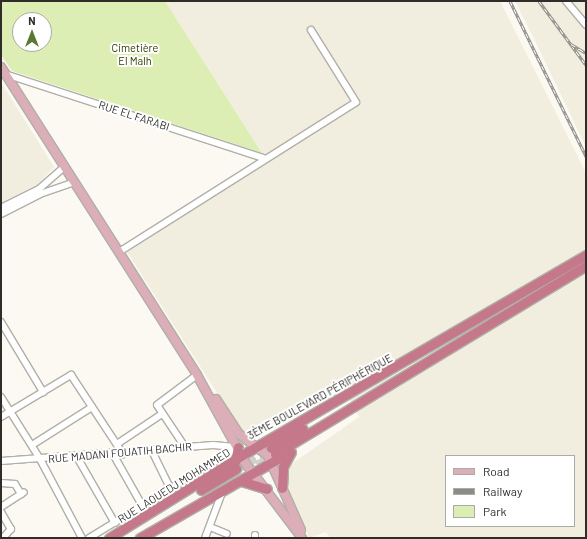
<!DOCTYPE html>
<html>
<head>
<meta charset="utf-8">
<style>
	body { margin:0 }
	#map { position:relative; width:587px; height:539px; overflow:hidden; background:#fbf9f1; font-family:Barlow,sans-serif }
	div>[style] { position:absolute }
	.built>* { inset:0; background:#f2eedf }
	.green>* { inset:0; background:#ddeeb5 }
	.highway-tunnel>* { height:9px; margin-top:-4.5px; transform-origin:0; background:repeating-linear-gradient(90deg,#d2d0c9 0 9px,transparent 0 13.5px) }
	.roads { filter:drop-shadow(1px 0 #b1afa8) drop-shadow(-1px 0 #b1afa8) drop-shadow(0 1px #b1afa8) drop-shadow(0 -1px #b1afa8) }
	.minor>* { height:6px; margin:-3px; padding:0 3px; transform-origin:3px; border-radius:3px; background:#fff }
	.major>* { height:8px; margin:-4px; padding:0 4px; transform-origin:4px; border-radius:4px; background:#dcaeb8 }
	.highway>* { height:9px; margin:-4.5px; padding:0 4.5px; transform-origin:4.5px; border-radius:4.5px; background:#c57889 }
	.rail>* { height:3px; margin-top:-1.5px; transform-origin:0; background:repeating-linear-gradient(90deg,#fff 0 4.5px,#8c8b86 0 9px); box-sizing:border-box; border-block:1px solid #8c8b86 }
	span { translate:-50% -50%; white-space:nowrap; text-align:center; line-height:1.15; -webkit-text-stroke:4px #fff; paint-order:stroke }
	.park-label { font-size:11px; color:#303b02 }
	.street-label { font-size:11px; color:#2e2d2a }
	.frame { position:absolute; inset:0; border:2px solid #2e2d2a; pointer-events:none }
	.legend { position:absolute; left:445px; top:455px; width:130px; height:72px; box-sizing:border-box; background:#fff; border:1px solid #ababaa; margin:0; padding:5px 7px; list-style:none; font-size:12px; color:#2e2d2a }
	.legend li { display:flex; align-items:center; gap:8px; height:20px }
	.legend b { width:20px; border:1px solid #ababaa }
	.north { position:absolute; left:12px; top:12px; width:40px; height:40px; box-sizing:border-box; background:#fff; border:1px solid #ababaa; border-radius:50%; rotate:0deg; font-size:11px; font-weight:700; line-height:16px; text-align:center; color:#2e2d2a }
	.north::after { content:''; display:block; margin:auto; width:14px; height:18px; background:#5c7a2f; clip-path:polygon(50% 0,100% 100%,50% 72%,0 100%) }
</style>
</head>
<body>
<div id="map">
	<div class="built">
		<div style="clip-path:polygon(evenodd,165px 1px,500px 1px,586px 173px,586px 538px,330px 538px,326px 532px,309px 538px,285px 482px,287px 467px,359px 417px,343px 386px,252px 436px,244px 435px,127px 252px,268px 162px,165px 1px,446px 456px,574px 456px,574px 526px,446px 526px,446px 456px)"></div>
		<div style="clip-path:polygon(515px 1px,586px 1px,586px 147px,536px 43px)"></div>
		<div style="clip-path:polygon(1px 82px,54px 167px,38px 184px,1px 203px)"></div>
	</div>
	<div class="green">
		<div style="clip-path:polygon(evenodd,1px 1px,165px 1px,262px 153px,12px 71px,1px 55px,1px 1px,20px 20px,44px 20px,44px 44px,20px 44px,20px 20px)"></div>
	</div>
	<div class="highway-tunnel">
		<div style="left:236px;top:469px;width:39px;rotate:-30deg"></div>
		<div style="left:246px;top:472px;width:34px;rotate:-32deg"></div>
	</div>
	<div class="roads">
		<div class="minor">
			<div style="left:566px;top:1px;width:31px;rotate:50deg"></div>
			<div style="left:5px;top:74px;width:272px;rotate:18deg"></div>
			<div style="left:1px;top:208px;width:42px;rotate:-26.6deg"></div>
			<div style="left:39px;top:189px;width:33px;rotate:-41deg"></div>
			<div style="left:1px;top:214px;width:44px;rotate:-27.1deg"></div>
			<div style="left:40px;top:194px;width:36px;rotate:-19deg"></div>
			<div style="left:119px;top:252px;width:280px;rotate:-32.3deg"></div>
			<div style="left:356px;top:102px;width:85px;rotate:-122deg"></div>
			<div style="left:1px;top:322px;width:82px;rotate:59deg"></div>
			<div style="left:1px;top:397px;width:73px;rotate:57.8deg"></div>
			<div style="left:40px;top:459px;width:89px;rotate:62deg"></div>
			<div style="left:1px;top:417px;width:82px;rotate:-31deg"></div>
			<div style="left:71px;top:375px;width:95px;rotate:56.6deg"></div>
			<div style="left:117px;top:444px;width:54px;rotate:-33.7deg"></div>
			<div style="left:32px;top:445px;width:71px;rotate:-32.3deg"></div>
			<div style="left:185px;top:447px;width:50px;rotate:-123.7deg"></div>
			<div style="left:157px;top:405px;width:50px;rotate:-36.9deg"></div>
			<div style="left:152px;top:451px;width:43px;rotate:64deg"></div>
			<div style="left:113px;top:454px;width:61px;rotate:60.5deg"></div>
			<div style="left:77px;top:457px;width:76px;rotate:60.1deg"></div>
			<div style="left:1px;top:461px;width:213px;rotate:-4.3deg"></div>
			<div style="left:213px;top:445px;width:25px;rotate:5deg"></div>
			<div style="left:1px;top:483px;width:14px;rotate:4deg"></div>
			<div style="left:15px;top:484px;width:12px;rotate:59deg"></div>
			<div style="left:1px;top:507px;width:27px;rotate:-33deg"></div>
			<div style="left:1px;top:512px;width:20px;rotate:60deg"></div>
			<div style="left:11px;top:529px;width:12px;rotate:132deg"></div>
			<div style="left:210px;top:527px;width:18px;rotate:22deg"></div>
			<div style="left:89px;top:538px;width:173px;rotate:-31.3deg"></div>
			<div style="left:205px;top:538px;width:51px;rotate:-69.4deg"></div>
			<div style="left:255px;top:538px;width:3px;rotate:-90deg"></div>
		</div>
		<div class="major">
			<div style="left:1px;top:67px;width:365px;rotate:57.5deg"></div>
			<div style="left:197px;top:375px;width:102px;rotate:61.2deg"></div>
			<div style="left:246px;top:464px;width:93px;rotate:52.9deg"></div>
			<div style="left:216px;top:399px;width:42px;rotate:56.7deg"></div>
			<div style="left:239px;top:434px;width:36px;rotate:37deg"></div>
			<div style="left:268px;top:456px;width:81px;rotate:66deg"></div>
		</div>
		<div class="highway">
			<div style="left:271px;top:448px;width:37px;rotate:-31deg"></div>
			<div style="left:275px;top:454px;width:363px;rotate:-31.2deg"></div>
			<div style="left:235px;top:462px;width:15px;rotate:-79deg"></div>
			<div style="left:241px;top:481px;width:27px;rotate:17deg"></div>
			<div style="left:282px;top:488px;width:21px;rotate:-87deg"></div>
			<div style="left:283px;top:467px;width:17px;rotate:-62deg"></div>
			<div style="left:201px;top:490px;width:41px;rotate:-31deg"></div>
			<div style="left:109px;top:538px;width:165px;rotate:-31.9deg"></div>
			<div style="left:249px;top:451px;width:390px;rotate:-30.2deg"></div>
			<div style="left:140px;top:538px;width:168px;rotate:-29.9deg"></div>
		</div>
	</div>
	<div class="rail">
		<div style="left:510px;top:1px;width:173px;rotate:63.9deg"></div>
		<div style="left:539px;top:1px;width:79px;rotate:53.7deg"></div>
		<div style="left:571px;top:44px;width:17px;rotate:31deg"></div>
	</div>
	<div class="park-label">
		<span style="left:135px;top:55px">Cimetière<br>El Malh</span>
	</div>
	<div class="street-label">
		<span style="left:134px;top:116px;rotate:18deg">RUE EL FARABI</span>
		<span style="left:320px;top:397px;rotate:-29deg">3ÈME BOULEVARD PÉRIPHÉRIQUE</span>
		<span style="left:120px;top:453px;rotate:-5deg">RUE MADANI FOUATIH BACHIR</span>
		<span style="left:174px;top:486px;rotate:-32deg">RUE LAOUEDJ MOHAMMED</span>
	</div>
	<div class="frame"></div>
	<ul class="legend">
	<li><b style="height:5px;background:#dcaeb8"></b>Road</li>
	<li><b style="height:5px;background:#8c8b86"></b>Railway</li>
	<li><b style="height:11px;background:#ddeeb5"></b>Park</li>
	</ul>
	<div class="north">N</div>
</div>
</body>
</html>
